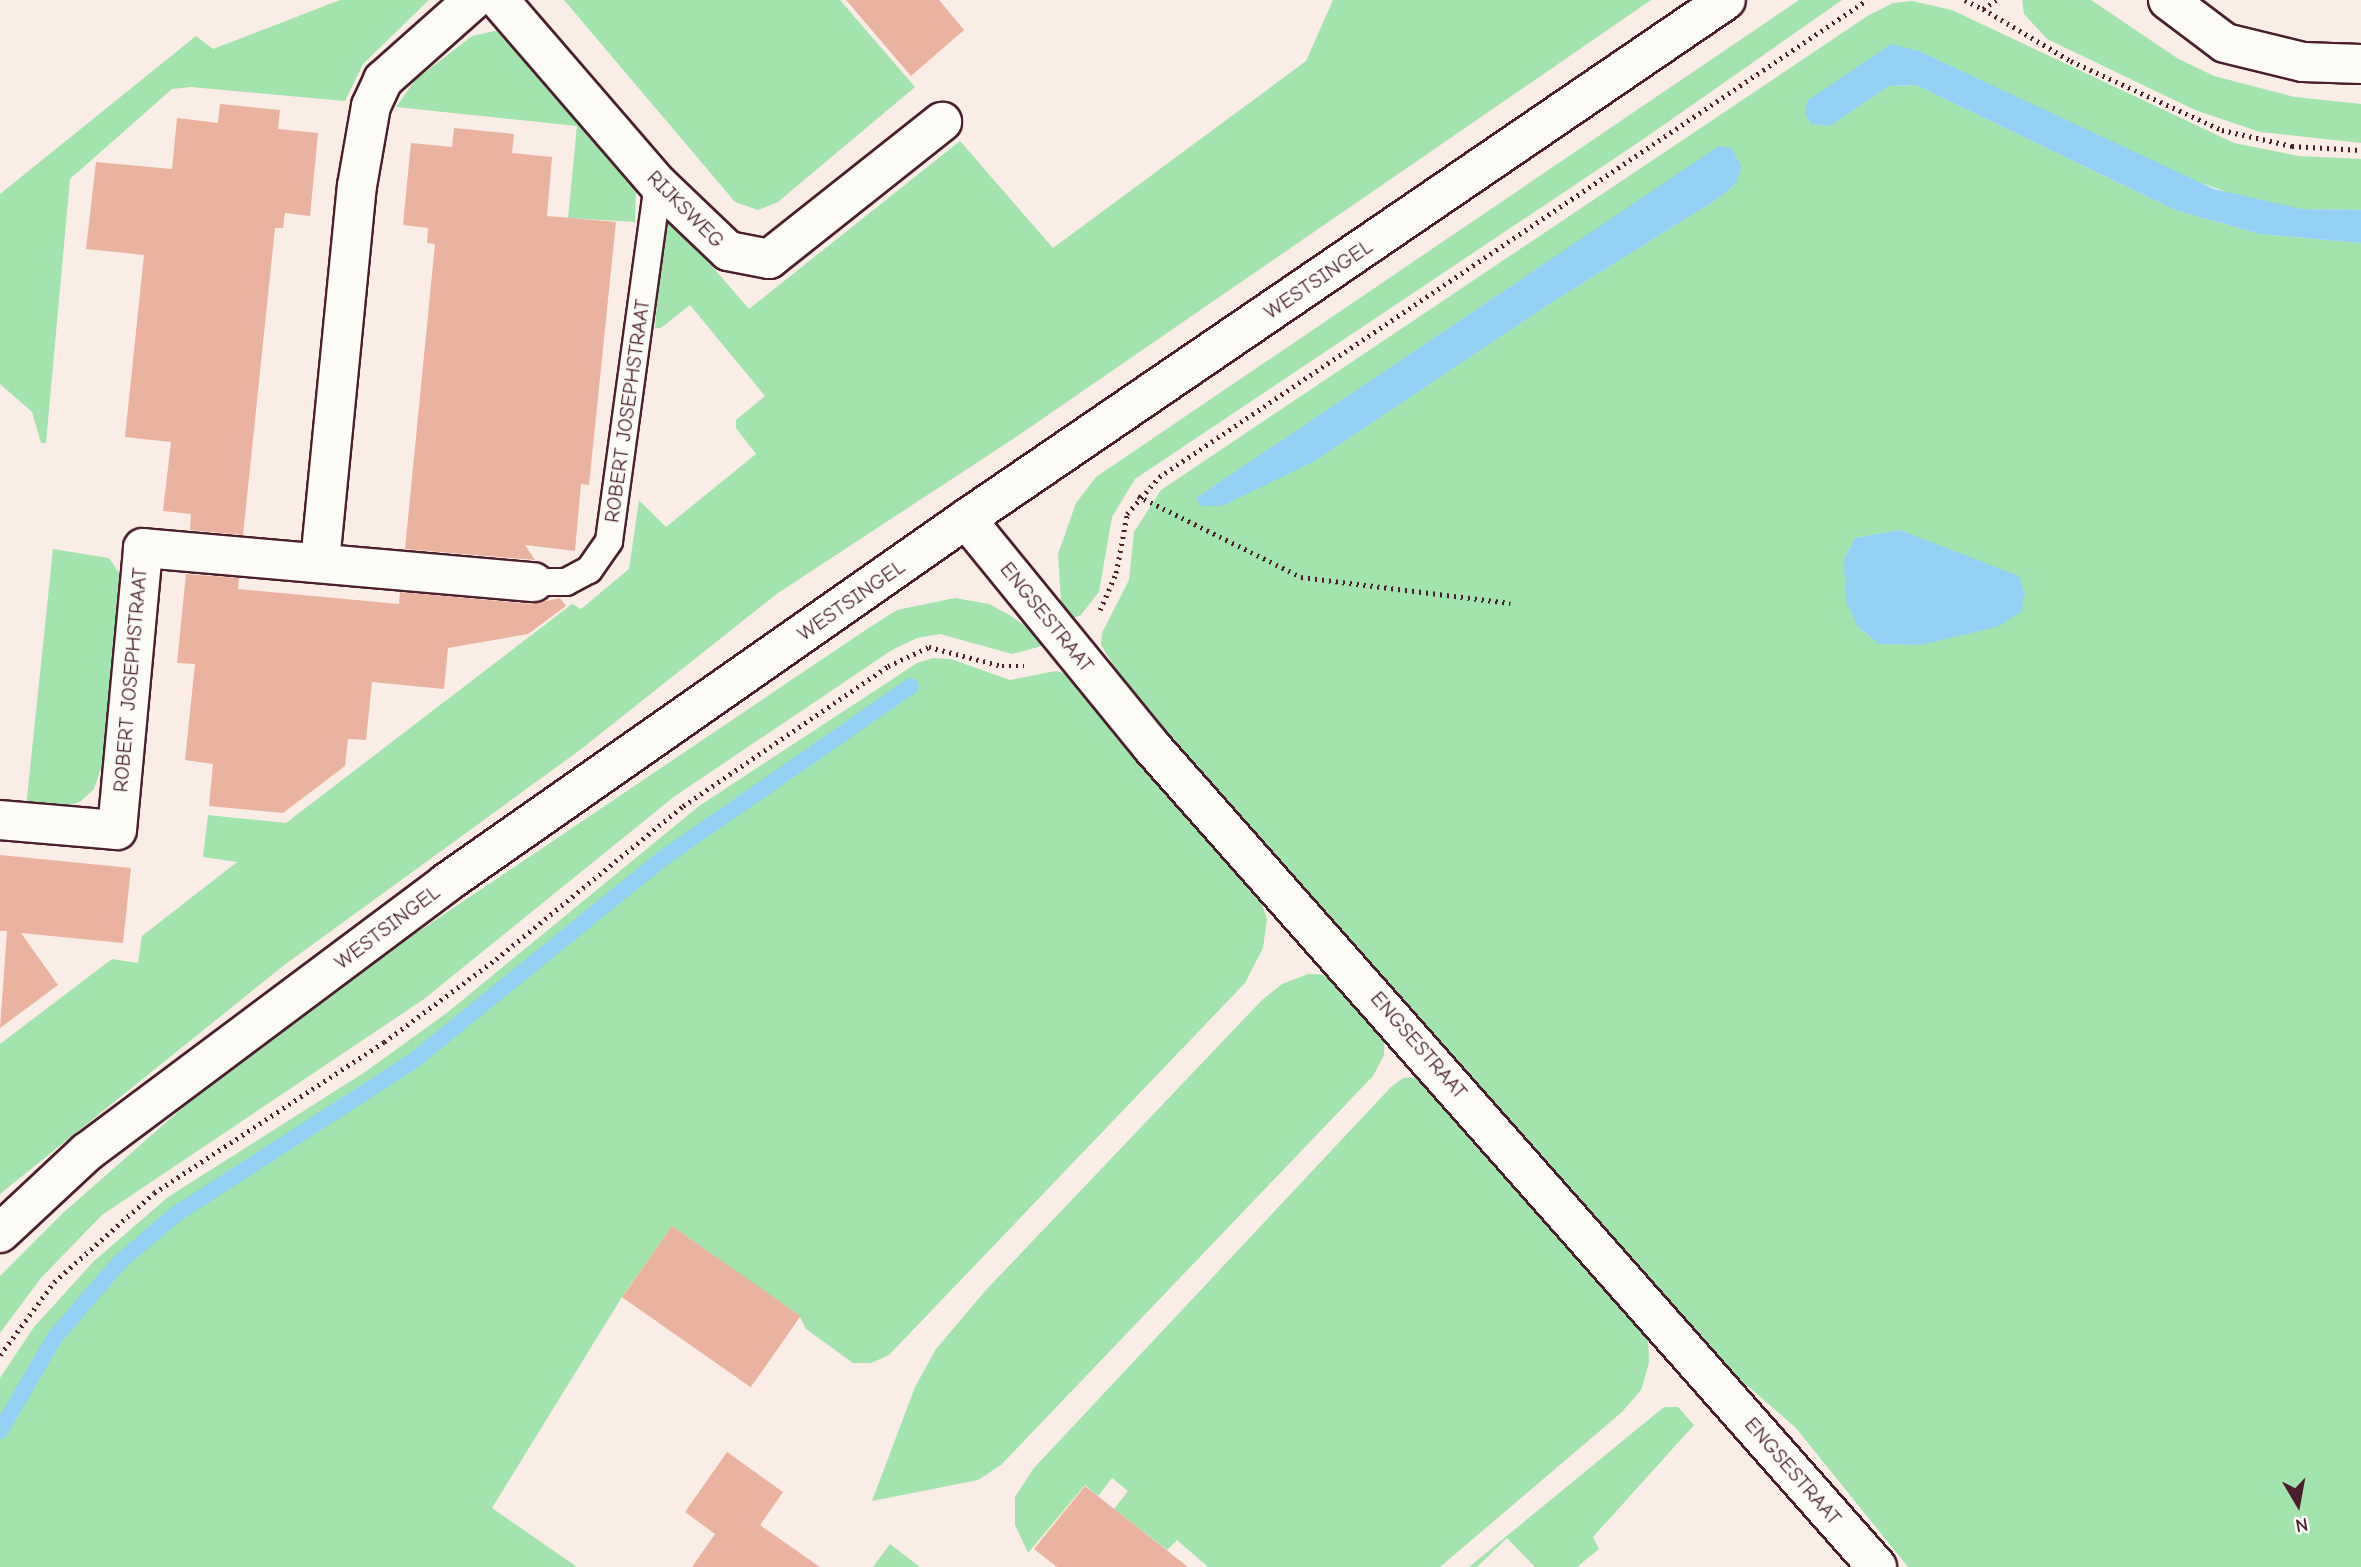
<!DOCTYPE html>
<html>
<head>
<meta charset="utf-8">
<style>
	body { margin:0 }
	#map { position:relative; width:2361px; height:1567px; overflow:hidden; background:#f9ede5; font-family:"Comic Neue",sans-serif }
	div>[style] { position:absolute }
	.green>* { inset:0; background:#a3e4ae }
	.water>* { inset:0; background:#95d0f5 }
	.stream>* { height:16px; margin:-8px; padding:0 8px; transform-origin:8px; border-radius:8px; background:#95d0f5 }
	.building>* { inset:0; background:#eab39f; transform-origin:0 0 }
	.path>* { height:4.5px; margin-top:-2.25px; transform-origin:0; background:repeating-linear-gradient(90deg,#4a1f2b 0 2px,transparent 0 7px) }
	.roads { filter:drop-shadow(2px 0 #4a1f2b) drop-shadow(-2px 0 #4a1f2b) drop-shadow(0 2px #4a1f2b) drop-shadow(0 -2px #4a1f2b) }
	.lane>* { height:26px; margin:-13px; padding:0 13px; transform-origin:13px; border-radius:13px; background:#fdfcf7 }
	.street>* { height:38px; margin:-19px; padding:0 19px; transform-origin:19px; border-radius:19px; background:#fdfcf7 }
	.primary>* { height:38px; margin:-19px; padding:0 19px; transform-origin:19px; border-radius:19px; background:#fdfcf7 }
	span { translate:-50% -50%; white-space:nowrap; text-align:center; line-height:1.15; -webkit-text-stroke:7px #fdfcf7; paint-order:stroke }
	.street-label { font-size:21px; color:#4a1f2b }
	.north { position:absolute; left:2263px; top:1469px; width:70px; height:70px; -webkit-text-stroke:5px #fdfcf7; paint-order:stroke; rotate:170deg; font-size:19px; font-weight:700; line-height:28px; text-align:center; color:#4a1f2b }
	.north::after { content:''; display:block; margin:auto; width:24px; height:32px; background:#4a1f2b; clip-path:polygon(50% 0,100% 100%,50% 72%,0 100%) }
</style>
</head>
<body>
<div id="map">
	<div class="green">
		<div style="clip-path:polygon(340px 0,429px 0,363px 64px,345px 101px,191px 87px,172px 89px,70px 179px,46px 443px,41px 443px,32px 412px,0 384px,0 194px,196px 36px,213px 49px)"></div>
		<div style="clip-path:polygon(564px 0,840px 0,915px 87px,778px 202px,758px 210px,735px 202px)"></div>
		<div style="clip-path:polygon(1333px 0,1651px 0,1013px 439px,778px 593px,580px 750px,283px 966px,0 1194px,0 1044px,112px 959px,138px 963px,142px 936px,237px 862px,203px 857px,208px 815px,286px 823px,572px 604px,581px 609px,629px 569px,639px 500px,666px 527px,756px 454px,736px 428px,736px 420px,765px 396px,690px 305px,661px 328px,655px 328px,665px 212px,749px 309px,960px 141px,1053px 248px,1306px 61px)"></div>
		<div style="clip-path:polygon(1799px 0,1842px 0,1645px 138px,1135px 479px,1112px 517px,1099px 592px,1080px 616px,1071px 618px,1061px 602px,1058px 554px,1076px 503px,1096px 477px)"></div>
		<div style="clip-path:polygon(2022px 0,2091px 0,2177px 58px,2214px 76px,2295px 97px,2361px 104px,2361px 143px,2260px 132px,2195px 110px,2047px 39px,2024px 14px)"></div>
		<div style="clip-path:polygon(evenodd,1912px 1px,1952px 10px,2234px 143px,2299px 156px,2361px 159px,2361px 210px,2302px 209px,2249px 200px,2179px 175px,1919px 51px,1805px 114px,1811px 124px,1830px 126px,1889px 86px,1916px 85px,2175px 210px,2260px 234px,2361px 243px,2361px 1567px,1908px 1567px,1795px 1427px,1723px 1365px,1189px 761px,1124px 682px,1101px 645px,1102px 633px,1129px 580px,1134px 532px,1161px 490px,1869px 15px,1893px 3px,1912px 1px,1719px 147px,1731px 148px,1736px 184px,1719px 198px,1548px 305px,1315px 461px,1196px 498px,1719px 147px,1912px 1px,1900px 530px,1972px 559px,2018px 576px,1920px 645px,1879px 644px,1859px 628px,1844px 559px,1855px 538px,1900px 530px)"></div>
		<div style="clip-path:polygon(500px 30px,636px 187px,635px 222px,568px 218px,577px 126px,396px 107px,415px 80px,472px 36px)"></div>
		<div style="clip-path:polygon(53px 549px,109px 558px,121px 576px,103px 762px,94px 789px,81px 801px,66px 807px,26px 807px)"></div>
		<div style="clip-path:polygon(955px 598px,989px 604px,1011px 616px,1032px 631px,1042px 646px,1012px 654px,940px 634px,917px 638px,892px 650px,675px 796px,424px 999px,102px 1215px,41px 1278px,0 1333px,0 1276px,63px 1213px,188px 1103px,397px 946px,870px 627px,897px 610px)"></div>
		<div style="clip-path:polygon(933px 658px,951px 659px,1010px 680px,1056px 671px,1066px 674px,1258px 893px,1267px 919px,1263px 948px,1245px 983px,889px 1355px,871px 1363px,853px 1363px,806px 1329px,800px 1317px,672px 1226px,622px 1297px,492px 1508px,577px 1567px,0 1567px,0 1378px,34px 1327px,93px 1262px,168px 1197px,365px 1072px,448px 1012px,699px 806px,917px 663px)"></div>
		<div style="clip-path:polygon(1308px 974px,1338px 975px,1385px 1028px,1384px 1055px,1373px 1076px,1001px 1465px,978px 1480px,872px 1501px,915px 1387px,936px 1349px,986px 1290px,1262px 1000px,1282px 984px)"></div>
		<div style="clip-path:polygon(1420px 1077px,1648px 1336px,1649px 1363px,1641px 1390px,1622px 1412px,1440px 1567px,1208px 1567px,1177px 1540px,1167px 1550px,1114px 1509px,1128px 1491px,1112px 1478px,1098px 1496px,1085px 1485px,1028px 1553px,1015px 1525px,1015px 1497px,1033px 1469px,1391px 1087px,1403px 1078px)"></div>
		<div style="clip-path:polygon(1664px 1407px,1678px 1407px,1694px 1425px,1593px 1537px,1599px 1549px,1577px 1567px,1535px 1567px,1507px 1538px,1477px 1567px,1469px 1567px)"></div>
		<div style="clip-path:polygon(890px 1544px,920px 1567px,873px 1567px)"></div>
	</div>
	<div class="water">
		<div style="clip-path:polygon(1891px 44px,1919px 51px,2214px 189px,2302px 209px,2361px 210px,2361px 243px,2260px 234px,2175px 210px,1916px 85px,1889px 86px,1830px 126px,1811px 124px,1805px 114px,1807px 101px)"></div>
		<div style="clip-path:polygon(1719px 146px,1731px 148px,1741px 166px,1736px 184px,1719px 198px,1548px 305px,1315px 461px,1222px 506px,1201px 506px,1196px 498px)"></div>
		<div style="clip-path:polygon(1900px 530px,2019px 576px,2025px 593px,2021px 612px,1997px 627px,1920px 645px,1879px 644px,1859px 628px,1846px 602px,1844px 559px,1855px 538px)"></div>
	</div>
	<div class="stream">
		<div style="left:0;top:1431px;width:109px;rotate:-59.7deg"></div>
		<div style="left:55px;top:1337px;width:99px;rotate:-49.1deg"></div>
		<div style="left:120px;top:1262px;width:74px;rotate:-40.6deg"></div>
		<div style="left:176px;top:1214px;width:281px;rotate:-32.8deg"></div>
		<div style="left:412px;top:1062px;width:322px;rotate:-39.1deg"></div>
		<div style="left:662px;top:859px;width:303px;rotate:-34.8deg"></div>
	</div>
	<div class="building">
		<div style="clip-path:polygon(846px 0,939px 0,964px 30px,911px 76px)"></div>
		<div style="clip-path:polygon(220px 104px,280px 110px,278px 129px,318px 133px,310px 216px,285px 213px,283px 228px,275px 228px,243px 535px,190px 530px,191px 514px,163px 511px,171px 442px,125px 437px,144px 255px,86px 249px,96px 162px,172px 169px,177px 118px,218px 123px)"></div>
		<div style="clip-path:polygon(454px 128px,514px 134px,512px 153px,552px 157px,547px 216px,616px 222px,589px 485px,581px 484px,575px 551px,525px 545px,535px 560px,405px 549px,435px 244px,427px 243px,428px 228px,403px 225px,411px 143px,452px 147px)"></div>
		<div style="clip-path:polygon(186px 574px,239px 578px,238px 589px,399px 604px,400px 592px,532px 604px,560px 598px,566px 606px,528px 634px,448px 648px,444px 689px,372px 682px,366px 740px,348px 739px,345px 766px,283px 813px,209px 806px,213px 764px,185px 760px,195px 664px,177px 663px)"></div>
		<div style="clip-path:polygon(0 855px,131px 868px,123px 943px,21px 933px,58px 985px,0 1028px,7px 931px,0 931px)"></div>
		<div style="left:672px;top:1226px;width:157px;height:87px;rotate:35deg"></div>
		<div style="clip-path:polygon(727px 1452px,783px 1492px,760px 1525px,820px 1567px,692px 1567px,715px 1534px,685px 1512px)"></div>
		<div style="clip-path:polygon(1085px 1486px,1188px 1567px,1057px 1567px,1034px 1549px)"></div>
	</div>
	<div class="path">
		<div style="left:1965px;top:0;width:20px;rotate:27deg"></div>
		<div style="left:1983px;top:9px;width:16px;rotate:-35deg"></div>
		<div style="left:1983px;top:9px;width:102px;rotate:30.6deg"></div>
		<div style="left:2071px;top:61px;width:166px;rotate:24.6deg"></div>
		<div style="left:2222px;top:130px;width:72px;rotate:12.9deg"></div>
		<div style="left:2292px;top:146px;width:69px;rotate:3.3deg"></div>
		<div style="left:1138px;top:496px;width:182px;rotate:26.4deg"></div>
		<div style="left:1301px;top:577px;width:211px;rotate:7.1deg"></div>
		<div style="left:1100px;top:610px;width:40px;rotate:-66.6deg"></div>
		<div style="left:1116px;top:573px;width:60px;rotate:-79.4deg"></div>
		<div style="left:1127px;top:514px;width:49px;rotate:-49.1deg"></div>
		<div style="left:1159px;top:477px;width:854px;rotate:-33.97deg"></div>
		<div style="left:0;top:1355px;width:91px;rotate:-53.5deg"></div>
		<div style="left:54px;top:1282px;width:134px;rotate:-41.7deg"></div>
		<div style="left:154px;top:1193px;width:275px;rotate:-33.3deg"></div>
		<div style="left:384px;top:1042px;width:139px;rotate:-36.5deg"></div>
		<div style="left:496px;top:959px;width:242px;rotate:-39.3deg"></div>
		<div style="left:683px;top:806px;width:248px;rotate:-34.3deg"></div>
		<div style="left:888px;top:666px;width:45px;rotate:-24.9deg"></div>
		<div style="left:929px;top:647px;width:75px;rotate:14.6deg"></div>
		<div style="left:1002px;top:666px;width:22px"></div>
	</div>
	<div class="roads">
		<div class="lane">
			<div style="left:534px;top:582px;width:32px"></div>
			<div style="left:566px;top:582px;width:26px;rotate:-28deg"></div>
			<div style="left:589px;top:570px;width:35px;rotate:-55deg"></div>
			<div style="left:609px;top:541px;width:360px;rotate:-82.2deg"></div>
		</div>
		<div class="street">
			<div style="left:499px;top:0;width:243px;rotate:49.2deg"></div>
			<div style="left:658px;top:184px;width:97px;rotate:43.7deg"></div>
			<div style="left:728px;top:251px;width:42px;rotate:11deg"></div>
			<div style="left:769px;top:259px;width:221px;rotate:-38.4deg"></div>
			<div style="left:966px;top:519px;width:293px;rotate:50.8deg"></div>
			<div style="left:1151px;top:746px;width:1096px;rotate:48.51deg"></div>
			<div style="left:320px;top:562px;width:378px;rotate:-84.4deg"></div>
			<div style="left:357px;top:186px;width:81px;rotate:-80.1deg"></div>
			<div style="left:371px;top:106px;width:29px;rotate:-65deg"></div>
			<div style="left:383px;top:80px;width:120px;rotate:-41.6deg"></div>
			<div style="left:0;top:820px;width:117px;rotate:4.9deg"></div>
			<div style="left:117px;top:830px;width:283px;rotate:-84.7deg"></div>
			<div style="left:143px;top:548px;width:392px;rotate:5deg"></div>
		</div>
		<div class="primary">
			<div style="left:2168px;top:0;width:71px;rotate:37deg"></div>
			<div style="left:2225px;top:43px;width:80px;rotate:13.7deg"></div>
			<div style="left:2303px;top:62px;width:58px;rotate:2deg"></div>
			<div style="left:0;top:1233px;width:119px;rotate:-43deg"></div>
			<div style="left:87px;top:1152px;width:449px;rotate:-36.8deg"></div>
			<div style="left:446px;top:883px;width:635px;rotate:-34.99deg"></div>
			<div style="left:966px;top:519px;width:920px;rotate:-34.33deg"></div>
		</div>
	</div>
	<div class="street-label">
		<span style="left:686px;top:209px;rotate:45deg">RIJKSWEG</span>
		<span style="left:1318px;top:279px;rotate:-34deg">WESTSINGEL</span>
		<span style="left:627px;top:411px;rotate:-82deg">ROBERT JOSEPHSTRAAT</span>
		<span style="left:851px;top:600px;rotate:-35deg">WESTSINGEL</span>
		<span style="left:1047px;top:617px;rotate:51deg">ENGSESTRAAT</span>
		<span style="left:130px;top:680px;rotate:-85deg">ROBERT JOSEPHSTRAAT</span>
		<span style="left:387px;top:927px;rotate:-37deg">WESTSINGEL</span>
		<span style="left:1419px;top:1045px;rotate:49deg">ENGSESTRAAT</span>
		<span style="left:1793px;top:1471px;rotate:49deg">ENGSESTRAAT</span>
	</div>
	<div class="north">N</div>
</div>
</body>
</html>
